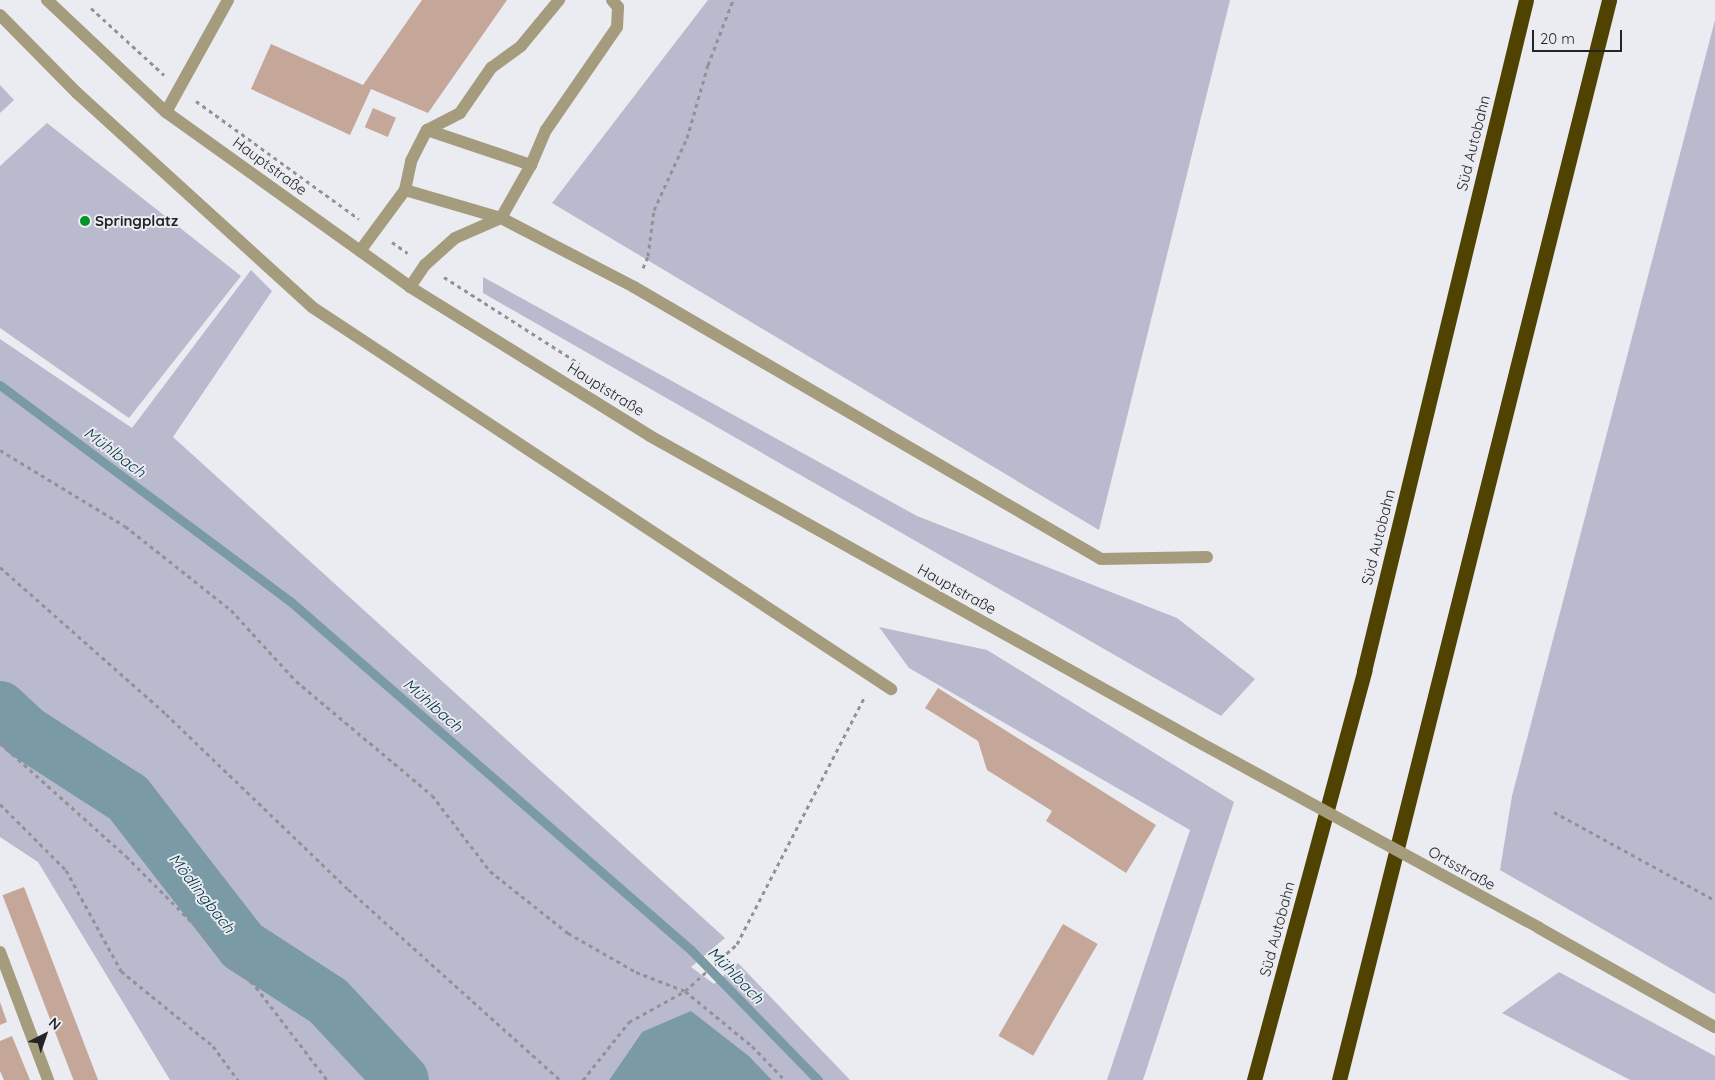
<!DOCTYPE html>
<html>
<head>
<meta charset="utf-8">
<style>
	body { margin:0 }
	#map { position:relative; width:1715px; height:1080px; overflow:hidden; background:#ebebf2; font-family:Quicksand,sans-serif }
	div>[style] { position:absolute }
	.green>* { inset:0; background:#b9bacd }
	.water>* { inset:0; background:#7a9ba6 }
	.stream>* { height:9px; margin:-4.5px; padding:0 4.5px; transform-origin:4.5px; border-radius:4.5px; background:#7a9ba6 }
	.river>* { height:54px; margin:-27px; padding:0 27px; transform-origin:27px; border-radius:27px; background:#7a9ba6 }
	.building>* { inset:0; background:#c5a799; transform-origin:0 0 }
	.path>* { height:3px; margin-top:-1.5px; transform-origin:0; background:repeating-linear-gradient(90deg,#919197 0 4px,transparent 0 8px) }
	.service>* { height:12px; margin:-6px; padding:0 6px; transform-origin:6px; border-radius:6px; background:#a49c7c }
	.tertiary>* { height:12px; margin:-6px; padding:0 6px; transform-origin:6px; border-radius:6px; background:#a49c7c }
	.motorway>* { height:15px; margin:-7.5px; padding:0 7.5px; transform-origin:7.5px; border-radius:7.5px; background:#504200 }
	.tertiary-bridge>* { height:12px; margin:-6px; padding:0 6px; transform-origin:6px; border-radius:6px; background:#a49c7c }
	.dots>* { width:14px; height:14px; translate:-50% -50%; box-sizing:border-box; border:2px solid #ebebf2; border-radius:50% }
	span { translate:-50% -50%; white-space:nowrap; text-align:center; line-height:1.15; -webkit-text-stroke:4px #ebebf2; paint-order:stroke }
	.street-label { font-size:15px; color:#242427 }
	.poi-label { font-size:15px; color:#242427; font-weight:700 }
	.left { translate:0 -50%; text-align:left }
	.water-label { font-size:16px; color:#003441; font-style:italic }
	.north { position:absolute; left:20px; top:1010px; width:50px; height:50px; -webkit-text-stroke:4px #ebebf2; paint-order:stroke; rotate:41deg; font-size:14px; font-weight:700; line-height:20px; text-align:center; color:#242427 }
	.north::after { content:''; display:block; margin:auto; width:18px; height:22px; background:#242427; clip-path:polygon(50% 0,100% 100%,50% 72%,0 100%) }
	.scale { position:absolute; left:1532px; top:30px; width:90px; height:22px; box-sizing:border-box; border:2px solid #242427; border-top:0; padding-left:6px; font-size:15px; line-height:18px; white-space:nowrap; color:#242427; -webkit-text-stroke:4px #ebebf2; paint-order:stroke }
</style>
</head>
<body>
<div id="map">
	<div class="green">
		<div style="clip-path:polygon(708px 0,1230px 0,1099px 530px,552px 203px)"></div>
		<div style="clip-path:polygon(1715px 20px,1715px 994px,1500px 870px,1512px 796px)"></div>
		<div style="clip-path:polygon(0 85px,14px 100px,0 113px)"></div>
		<div style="clip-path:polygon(47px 123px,241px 276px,129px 418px,0 328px,0 166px)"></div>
		<div style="clip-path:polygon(251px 270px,272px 291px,173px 437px,725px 938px,691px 967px,714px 984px,738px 963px,850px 1080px,772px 1080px,750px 1057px,642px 1032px,609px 1080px,170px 1080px,38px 862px,0 837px,0 339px,132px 428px)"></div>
		<div style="clip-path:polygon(483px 277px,917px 516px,1177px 618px,1255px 679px,1221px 716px,483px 293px)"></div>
		<div style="clip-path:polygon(879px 627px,987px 650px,1234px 802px,1143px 1080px,1107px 1080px,1190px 830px,909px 668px)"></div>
		<div style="clip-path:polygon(1559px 972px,1715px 1056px,1715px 1080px,1630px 1080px,1502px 1013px)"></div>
	</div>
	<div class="water">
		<div style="clip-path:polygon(691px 1011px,750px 1057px,772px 1080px,609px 1080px,642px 1032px)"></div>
	</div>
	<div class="stream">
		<div style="left:0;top:385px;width:362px;rotate:36.7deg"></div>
		<div style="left:290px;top:601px;width:532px;rotate:41.03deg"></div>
		<div style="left:691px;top:950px;width:182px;rotate:45.7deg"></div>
	</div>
	<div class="river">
		<div style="left:0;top:708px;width:37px;rotate:43deg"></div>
		<div style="left:27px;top:733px;width:120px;rotate:32.8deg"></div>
		<div style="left:128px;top:798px;width:187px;rotate:52.2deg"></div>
		<div style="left:243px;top:946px;width:101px;rotate:32.9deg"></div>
		<div style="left:328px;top:1001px;width:108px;rotate:46.9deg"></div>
	</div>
	<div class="building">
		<div style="clip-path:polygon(422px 0,507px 0,428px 113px,371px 89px,350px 135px,251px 89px,271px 44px,363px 85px)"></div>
		<div style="left:373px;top:108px;width:25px;height:21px;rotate:23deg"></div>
		<div style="clip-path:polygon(938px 688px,1156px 825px,1126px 873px,1046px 821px,1052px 811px,987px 770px,978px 741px,925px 708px)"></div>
		<div style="left:24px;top:887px;width:207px;height:23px;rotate:69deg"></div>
		<div style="left:1063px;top:924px;width:40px;height:129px;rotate:30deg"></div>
		<div style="clip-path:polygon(0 1002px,7px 1022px,0 1025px)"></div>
		<div style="clip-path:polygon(12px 1036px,30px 1080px,4px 1080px,0 1071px,0 1041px)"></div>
	</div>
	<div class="path">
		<div style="left:91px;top:8px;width:99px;rotate:42.5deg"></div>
		<div style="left:196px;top:101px;width:201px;rotate:35.9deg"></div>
		<div style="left:392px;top:242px;width:19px;rotate:35deg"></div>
		<div style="left:643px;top:268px;width:13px;rotate:-67deg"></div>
		<div style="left:648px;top:256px;width:46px;rotate:-82.6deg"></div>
		<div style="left:654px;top:210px;width:79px;rotate:-65.4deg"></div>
		<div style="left:687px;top:138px;width:76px;rotate:-74deg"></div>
		<div style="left:708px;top:65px;width:70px;rotate:-69deg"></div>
		<div style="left:444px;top:277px;width:161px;rotate:32.6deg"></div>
		<div style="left:0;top:450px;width:146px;rotate:31.3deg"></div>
		<div style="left:125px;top:526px;width:135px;rotate:38.4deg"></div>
		<div style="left:231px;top:610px;width:96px;rotate:47.5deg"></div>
		<div style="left:296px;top:681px;width:177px;rotate:40deg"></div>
		<div style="left:432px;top:795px;width:96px;rotate:52.7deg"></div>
		<div style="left:490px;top:871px;width:100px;rotate:38.5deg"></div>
		<div style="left:568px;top:933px;width:78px;rotate:29.8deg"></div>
		<div style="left:636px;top:972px;width:53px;rotate:21.2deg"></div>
		<div style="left:685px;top:991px;width:87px;rotate:39.4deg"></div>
		<div style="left:752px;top:1046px;width:47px;rotate:45.9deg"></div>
		<div style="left:0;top:567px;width:222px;rotate:41.5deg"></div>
		<div style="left:166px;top:714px;width:252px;rotate:43.9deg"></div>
		<div style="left:348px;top:889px;width:285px;rotate:42deg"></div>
		<div style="left:0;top:743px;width:169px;rotate:41.9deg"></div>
		<div style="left:126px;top:856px;width:185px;rotate:45.2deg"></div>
		<div style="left:256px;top:987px;width:117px;rotate:52.6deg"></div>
		<div style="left:0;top:804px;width:93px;rotate:45deg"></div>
		<div style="left:66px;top:870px;width:115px;rotate:61.4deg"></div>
		<div style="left:121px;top:971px;width:119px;rotate:39.2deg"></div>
		<div style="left:213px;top:1046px;width:42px;rotate:53.7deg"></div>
		<div style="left:1554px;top:812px;width:183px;rotate:28.7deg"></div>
		<div style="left:583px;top:1080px;width:74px;rotate:-51.6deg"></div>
		<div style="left:629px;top:1022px;width:64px;rotate:-29deg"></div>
		<div style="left:685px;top:991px;width:70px;rotate:-42.1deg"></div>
		<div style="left:737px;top:944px;width:279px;rotate:-62.7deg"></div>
	</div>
	<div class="service">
		<div style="left:0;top:15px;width:110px;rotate:45.4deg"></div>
		<div style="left:77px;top:93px;width:318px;rotate:42.3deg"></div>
		<div style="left:312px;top:307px;width:694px;rotate:33.42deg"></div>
		<div style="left:166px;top:112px;width:128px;rotate:-61deg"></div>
		<div style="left:427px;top:130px;width:110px;rotate:18.6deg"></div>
		<div style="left:405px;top:190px;width:100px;rotate:16.3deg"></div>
		<div style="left:501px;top:218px;width:150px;rotate:27.4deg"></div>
		<div style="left:634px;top:287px;width:540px;rotate:30.22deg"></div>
		<div style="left:1101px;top:559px;width:106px;rotate:-1.1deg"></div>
		<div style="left:360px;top:251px;width:76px;rotate:-53.6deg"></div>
		<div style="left:405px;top:190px;width:30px;rotate:-78deg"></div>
		<div style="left:411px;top:161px;width:35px;rotate:-63deg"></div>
		<div style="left:427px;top:130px;width:37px;rotate:-27deg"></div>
		<div style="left:460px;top:113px;width:55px;rotate:-55.4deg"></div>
		<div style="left:491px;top:68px;width:37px;rotate:-36deg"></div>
		<div style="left:521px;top:46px;width:60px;rotate:-50.4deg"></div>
		<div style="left:410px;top:287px;width:27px;rotate:-56deg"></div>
		<div style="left:425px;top:265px;width:40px;rotate:-42deg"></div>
		<div style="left:455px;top:238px;width:50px;rotate:-23.5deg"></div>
		<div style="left:501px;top:218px;width:61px;rotate:-60.5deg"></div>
		<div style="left:531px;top:165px;width:38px;rotate:-67deg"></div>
		<div style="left:546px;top:130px;width:125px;rotate:-55.4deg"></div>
		<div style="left:617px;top:27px;width:20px;rotate:-87deg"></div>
		<div style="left:618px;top:7px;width:9px;rotate:-131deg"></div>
		<div style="left:0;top:952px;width:137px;rotate:69.4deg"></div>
	</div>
	<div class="tertiary">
		<div style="left:47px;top:0;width:163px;rotate:43.3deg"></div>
		<div style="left:166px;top:112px;width:300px;rotate:35.6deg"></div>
		<div style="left:410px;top:287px;width:282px;rotate:31.8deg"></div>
		<div style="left:650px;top:436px;width:622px;rotate:29.16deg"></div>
		<div style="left:1539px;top:928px;width:202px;rotate:29.4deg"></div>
	</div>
	<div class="motorway">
		<div style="left:1254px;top:1080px;width:424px;rotate:-74.9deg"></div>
		<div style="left:1364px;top:671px;width:690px;rotate:-76.43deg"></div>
		<div style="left:1339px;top:1080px;width:1113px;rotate:-75.96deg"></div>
	</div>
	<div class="tertiary-bridge">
		<div style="left:1193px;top:739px;width:394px;rotate:28.6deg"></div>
	</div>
	<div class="dots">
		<div style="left:85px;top:221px;background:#029226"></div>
	</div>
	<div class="street-label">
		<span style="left:1473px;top:143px;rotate:-76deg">Süd Autobahn</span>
		<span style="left:270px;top:166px;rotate:36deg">Hauptstraße</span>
		<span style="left:606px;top:389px;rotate:32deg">Hauptstraße</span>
		<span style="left:1378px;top:537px;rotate:-76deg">Süd Autobahn</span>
		<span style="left:957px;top:589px;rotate:29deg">Hauptstraße</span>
		<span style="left:1462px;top:868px;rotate:29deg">Ortsstraße</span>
		<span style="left:1277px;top:929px;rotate:-75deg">Süd Autobahn</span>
	</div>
	<div class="poi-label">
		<span class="left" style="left:95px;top:221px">Springplatz</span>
	</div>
	<div class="water-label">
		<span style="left:115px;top:452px;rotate:37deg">Mühlbach</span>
		<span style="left:433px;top:705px;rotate:41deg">Mühlbach</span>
		<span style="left:202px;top:893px;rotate:52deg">Mödlingbach</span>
		<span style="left:736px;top:975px;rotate:46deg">Mühlbach</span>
	</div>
	<div class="north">N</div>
	<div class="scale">20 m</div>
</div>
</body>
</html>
